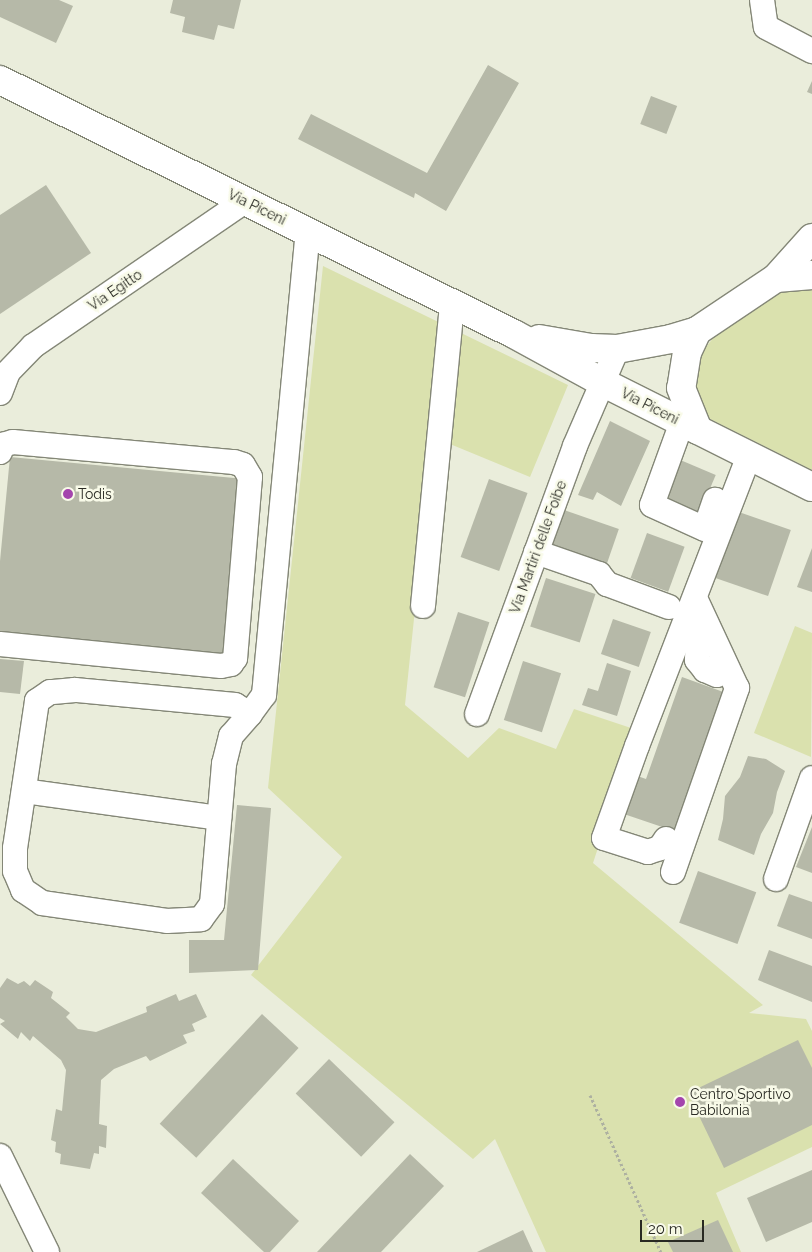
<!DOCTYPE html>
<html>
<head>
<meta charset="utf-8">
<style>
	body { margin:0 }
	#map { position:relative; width:812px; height:1252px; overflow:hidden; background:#eaeddb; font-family:Raleway,sans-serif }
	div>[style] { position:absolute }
	.green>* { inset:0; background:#dae1ae }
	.building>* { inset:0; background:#b6b9a8; transform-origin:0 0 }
	.path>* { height:3px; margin-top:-1.5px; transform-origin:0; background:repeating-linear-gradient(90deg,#adb0a1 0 2.5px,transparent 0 5px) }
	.roads { filter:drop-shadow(1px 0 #848777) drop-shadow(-1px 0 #848777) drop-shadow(0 1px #848777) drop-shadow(0 -1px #848777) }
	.minor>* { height:24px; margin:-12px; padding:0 12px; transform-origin:12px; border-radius:12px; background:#fff }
	.major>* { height:28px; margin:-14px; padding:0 14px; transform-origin:14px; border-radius:14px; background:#fff }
	.dots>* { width:14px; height:14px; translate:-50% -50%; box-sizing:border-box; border:2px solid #f8fae8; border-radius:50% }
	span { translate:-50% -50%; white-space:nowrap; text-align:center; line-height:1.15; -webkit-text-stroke:5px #f8fae8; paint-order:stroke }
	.street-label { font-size:14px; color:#292a23 }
	.poi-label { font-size:14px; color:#292a23 }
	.left { translate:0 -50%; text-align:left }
	.scale { position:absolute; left:640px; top:1220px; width:64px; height:22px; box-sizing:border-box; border:2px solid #292a23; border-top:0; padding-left:6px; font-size:15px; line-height:18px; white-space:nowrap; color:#292a23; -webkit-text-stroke:4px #f8fae8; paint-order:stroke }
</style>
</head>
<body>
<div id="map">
	<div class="green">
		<div style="clip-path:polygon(323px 266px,568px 385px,530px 477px,433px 437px,405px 705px,468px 758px,499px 728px,556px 749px,574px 709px,637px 730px,593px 863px,763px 1005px,749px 1013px,806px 1019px,812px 1031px,812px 1147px,716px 1193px,741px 1252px,546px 1252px,495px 1139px,473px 1159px,251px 975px,342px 857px,268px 788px)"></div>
		<div style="clip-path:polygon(812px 287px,812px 470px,710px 419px,704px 413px,696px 392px,695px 382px,702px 352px,718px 332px,780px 291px)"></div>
		<div style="clip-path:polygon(795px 626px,812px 633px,811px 757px,754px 733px)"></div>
	</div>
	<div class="building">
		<div style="clip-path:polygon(0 0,59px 0,73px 6px,56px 43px,0 17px)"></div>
		<div style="clip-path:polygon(173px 0,241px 0,234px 29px,218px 25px,214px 40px,182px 32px,185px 17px,170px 13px)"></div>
		<div style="clip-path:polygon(488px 65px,519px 83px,446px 211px,415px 193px,414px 198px,298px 139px,311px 114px,427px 173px)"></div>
		<div style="clip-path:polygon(812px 81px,812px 94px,807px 92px)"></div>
		<div style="left:651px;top:96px;width:28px;height:30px;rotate:21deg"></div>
		<div style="clip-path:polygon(46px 185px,91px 253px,0 314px,0 215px)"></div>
		<div style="clip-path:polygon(610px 421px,650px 441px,621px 506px,597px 492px,593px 500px,578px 495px)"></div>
		<div style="clip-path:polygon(10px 457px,245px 479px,227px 658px,0 636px,0 561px)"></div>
		<div style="left:678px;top:459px;width:41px;height:47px;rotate:23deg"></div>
		<div style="left:489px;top:479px;width:41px;height:83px;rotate:20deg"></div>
		<div style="left:564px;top:510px;width:58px;height:40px;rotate:19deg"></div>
		<div style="left:736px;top:511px;width:58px;height:70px;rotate:19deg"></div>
		<div style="left:647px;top:533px;width:40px;height:48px;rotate:20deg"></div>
		<div style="clip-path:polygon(812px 548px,812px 592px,797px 587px)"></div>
		<div style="left:546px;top:578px;width:52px;height:51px;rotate:18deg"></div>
		<div style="left:458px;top:612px;width:33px;height:79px;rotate:18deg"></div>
		<div style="left:613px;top:619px;width:40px;height:37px;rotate:19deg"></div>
		<div style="clip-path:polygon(0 659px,24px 661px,20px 694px,0 692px)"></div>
		<div style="left:523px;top:661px;width:40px;height:62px;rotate:18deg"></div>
		<div style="clip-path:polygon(607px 663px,631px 671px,617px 716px,582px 705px,588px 688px,598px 691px)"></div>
		<div style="clip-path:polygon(682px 677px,726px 693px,677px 832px,615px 811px,629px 773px,646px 779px)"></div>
		<div style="clip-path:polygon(748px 756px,766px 759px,785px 771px,777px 792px,773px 813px,761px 834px,754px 855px,718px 840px,723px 819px,725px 796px,740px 777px)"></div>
		<div style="clip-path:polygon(237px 805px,271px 808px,258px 970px,189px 973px,189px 940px,224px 940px)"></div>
		<div style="clip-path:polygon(812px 827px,812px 873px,796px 867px)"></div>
		<div style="left:698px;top:871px;width:62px;height:55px;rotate:20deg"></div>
		<div style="clip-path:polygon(789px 894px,812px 902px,812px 939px,777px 926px)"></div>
		<div style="clip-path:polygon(769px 950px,812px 966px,812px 1002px,758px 980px)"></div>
		<div style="clip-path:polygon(7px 978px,18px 984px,24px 981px,30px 986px,35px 980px,53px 992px,51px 998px,70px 1013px,66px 1017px,78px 1029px,96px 1032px,147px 1012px,146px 1007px,176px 994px,179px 1001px,196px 994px,207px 1017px,192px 1024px,195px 1031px,183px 1035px,187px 1043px,150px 1061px,146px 1056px,114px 1069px,101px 1080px,99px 1124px,107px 1126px,106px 1148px,99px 1146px,99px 1154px,94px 1153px,90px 1169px,60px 1164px,61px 1154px,55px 1152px,56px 1142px,51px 1140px,56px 1109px,62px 1111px,66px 1070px,61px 1060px,33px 1036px,30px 1041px,21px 1032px,18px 1039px,0 1024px,5px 1021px,0 1018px,0 988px)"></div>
		<div style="left:262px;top:1014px;width:50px;height:150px;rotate:43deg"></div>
		<div style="clip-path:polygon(798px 1040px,812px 1068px,812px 1125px,724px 1168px,688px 1093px)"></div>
		<div style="left:329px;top:1059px;width:91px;height:48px;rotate:44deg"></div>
		<div style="clip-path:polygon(410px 1154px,444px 1186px,381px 1252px,317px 1252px)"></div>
		<div style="clip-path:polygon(233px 1159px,299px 1221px,270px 1252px,264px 1252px,201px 1193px)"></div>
		<div style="clip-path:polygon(812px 1170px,812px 1222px,766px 1242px,747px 1198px)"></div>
		<div style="clip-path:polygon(718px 1220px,733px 1252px,673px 1252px,668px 1242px)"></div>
		<div style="clip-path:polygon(523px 1230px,533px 1252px,477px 1252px)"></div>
	</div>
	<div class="path">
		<div style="left:590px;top:1095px;width:172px;rotate:65.7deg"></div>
	</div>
	<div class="roads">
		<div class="minor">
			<div style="left:762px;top:0;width:27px;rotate:82deg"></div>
			<div style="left:766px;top:27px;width:52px;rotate:27.6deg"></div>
			<div style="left:0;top:393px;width:22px;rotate:-69deg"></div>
			<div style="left:8px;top:372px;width:36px;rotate:-46deg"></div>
			<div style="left:33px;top:346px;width:257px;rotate:-34.4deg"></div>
			<div style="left:682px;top:422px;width:88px;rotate:109.9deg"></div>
			<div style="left:652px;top:505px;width:58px;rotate:24.4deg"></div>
			<div style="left:705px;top:529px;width:31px;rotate:-71deg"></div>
			<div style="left:0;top:452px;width:8px;rotate:-67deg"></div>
			<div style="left:3px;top:445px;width:10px;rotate:-17deg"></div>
			<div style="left:13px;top:442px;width:222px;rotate:5.2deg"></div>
			<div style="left:234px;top:462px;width:9px;rotate:18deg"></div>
			<div style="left:243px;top:465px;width:14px;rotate:60deg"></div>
			<div style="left:250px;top:477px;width:182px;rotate:94.7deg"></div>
			<div style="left:235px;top:658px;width:7px;rotate:124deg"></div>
			<div style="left:231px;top:664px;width:10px;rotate:169deg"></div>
			<div style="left:221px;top:666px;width:222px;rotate:-174.3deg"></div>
			<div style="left:536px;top:552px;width:67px;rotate:19.2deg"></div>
			<div style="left:599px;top:574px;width:13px;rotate:51deg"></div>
			<div style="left:607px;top:584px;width:66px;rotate:20.4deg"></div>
			<div style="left:423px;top:606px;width:304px;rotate:-84.5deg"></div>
			<div style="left:686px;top:621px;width:16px;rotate:43deg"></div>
			<div style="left:698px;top:632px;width:28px;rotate:92deg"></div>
			<div style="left:697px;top:660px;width:13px;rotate:51deg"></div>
			<div style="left:705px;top:670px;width:13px;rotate:23deg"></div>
			<div style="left:250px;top:714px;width:17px;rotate:-149deg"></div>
			<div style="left:235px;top:705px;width:161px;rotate:-174.6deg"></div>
			<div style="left:75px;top:690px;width:25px;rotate:175deg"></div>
			<div style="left:50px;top:692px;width:16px;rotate:145deg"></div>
			<div style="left:37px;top:701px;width:149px;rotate:98.5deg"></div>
			<div style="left:15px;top:848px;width:23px;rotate:90deg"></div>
			<div style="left:15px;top:871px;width:21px;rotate:67deg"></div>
			<div style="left:23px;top:890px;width:23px;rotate:34deg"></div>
			<div style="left:42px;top:903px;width:126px;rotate:8.2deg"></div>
			<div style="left:167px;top:921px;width:34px;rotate:-3deg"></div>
			<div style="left:201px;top:919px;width:19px;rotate:-54deg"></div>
			<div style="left:212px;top:904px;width:141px;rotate:-85.1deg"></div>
			<div style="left:224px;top:764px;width:29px;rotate:-76deg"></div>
			<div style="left:231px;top:736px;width:29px;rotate:-49deg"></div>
			<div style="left:250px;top:714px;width:24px;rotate:-54deg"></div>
			<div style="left:264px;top:695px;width:465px;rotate:-84.6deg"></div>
			<div style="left:477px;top:714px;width:285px;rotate:-69.9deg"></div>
			<div style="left:575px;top:446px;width:106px;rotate:-66.6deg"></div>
			<div style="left:24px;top:791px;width:197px;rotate:7.9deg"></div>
			<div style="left:666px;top:839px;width:11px;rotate:124deg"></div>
			<div style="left:660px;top:848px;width:13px;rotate:162deg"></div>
			<div style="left:648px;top:852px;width:46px;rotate:-162.3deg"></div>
			<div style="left:604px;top:838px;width:98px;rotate:-70.3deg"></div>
			<div style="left:637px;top:746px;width:312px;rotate:-68.9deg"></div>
			<div style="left:673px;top:872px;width:195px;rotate:-70.8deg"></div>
			<div style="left:737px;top:688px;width:99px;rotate:-115deg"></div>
			<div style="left:776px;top:879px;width:107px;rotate:-70.4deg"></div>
			<div style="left:0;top:1156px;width:107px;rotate:63.9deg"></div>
		</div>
		<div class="major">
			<div style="left:0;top:80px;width:573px;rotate:26.3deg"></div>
			<div style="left:514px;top:334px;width:100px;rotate:28.6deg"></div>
			<div style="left:602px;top:382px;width:107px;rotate:26.6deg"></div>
			<div style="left:812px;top:275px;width:36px;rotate:175deg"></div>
			<div style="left:776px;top:278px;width:95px;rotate:146.1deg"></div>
			<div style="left:697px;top:331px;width:23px;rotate:115deg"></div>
			<div style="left:687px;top:352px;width:36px;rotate:99deg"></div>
			<div style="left:681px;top:388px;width:45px;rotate:68deg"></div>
			<div style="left:698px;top:430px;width:127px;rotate:26.6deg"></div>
			<div style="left:776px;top:278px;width:54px;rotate:-48deg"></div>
			<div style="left:539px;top:339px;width:53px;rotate:9.8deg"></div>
			<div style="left:591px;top:348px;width:26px;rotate:2deg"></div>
			<div style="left:617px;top:349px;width:55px;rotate:-10.5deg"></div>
			<div style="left:671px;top:339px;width:27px;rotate:-17deg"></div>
		</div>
	</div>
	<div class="dots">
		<div style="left:68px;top:494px;background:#a445ad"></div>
		<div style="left:680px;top:1102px;background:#a445ad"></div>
	</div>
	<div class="street-label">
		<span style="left:257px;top:207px;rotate:26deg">Via Piceni</span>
		<span style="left:115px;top:290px;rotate:-34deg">Via Egitto</span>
		<span style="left:650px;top:406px;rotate:27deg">Via Piceni</span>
		<span style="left:538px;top:547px;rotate:-70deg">Via Martiri delle Foibe</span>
	</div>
	<div class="poi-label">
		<span class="left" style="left:78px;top:494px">Todis</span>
		<span class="left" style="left:690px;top:1102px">Centro Sportivo<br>Babilonia</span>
	</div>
	<div class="scale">20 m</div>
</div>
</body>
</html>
